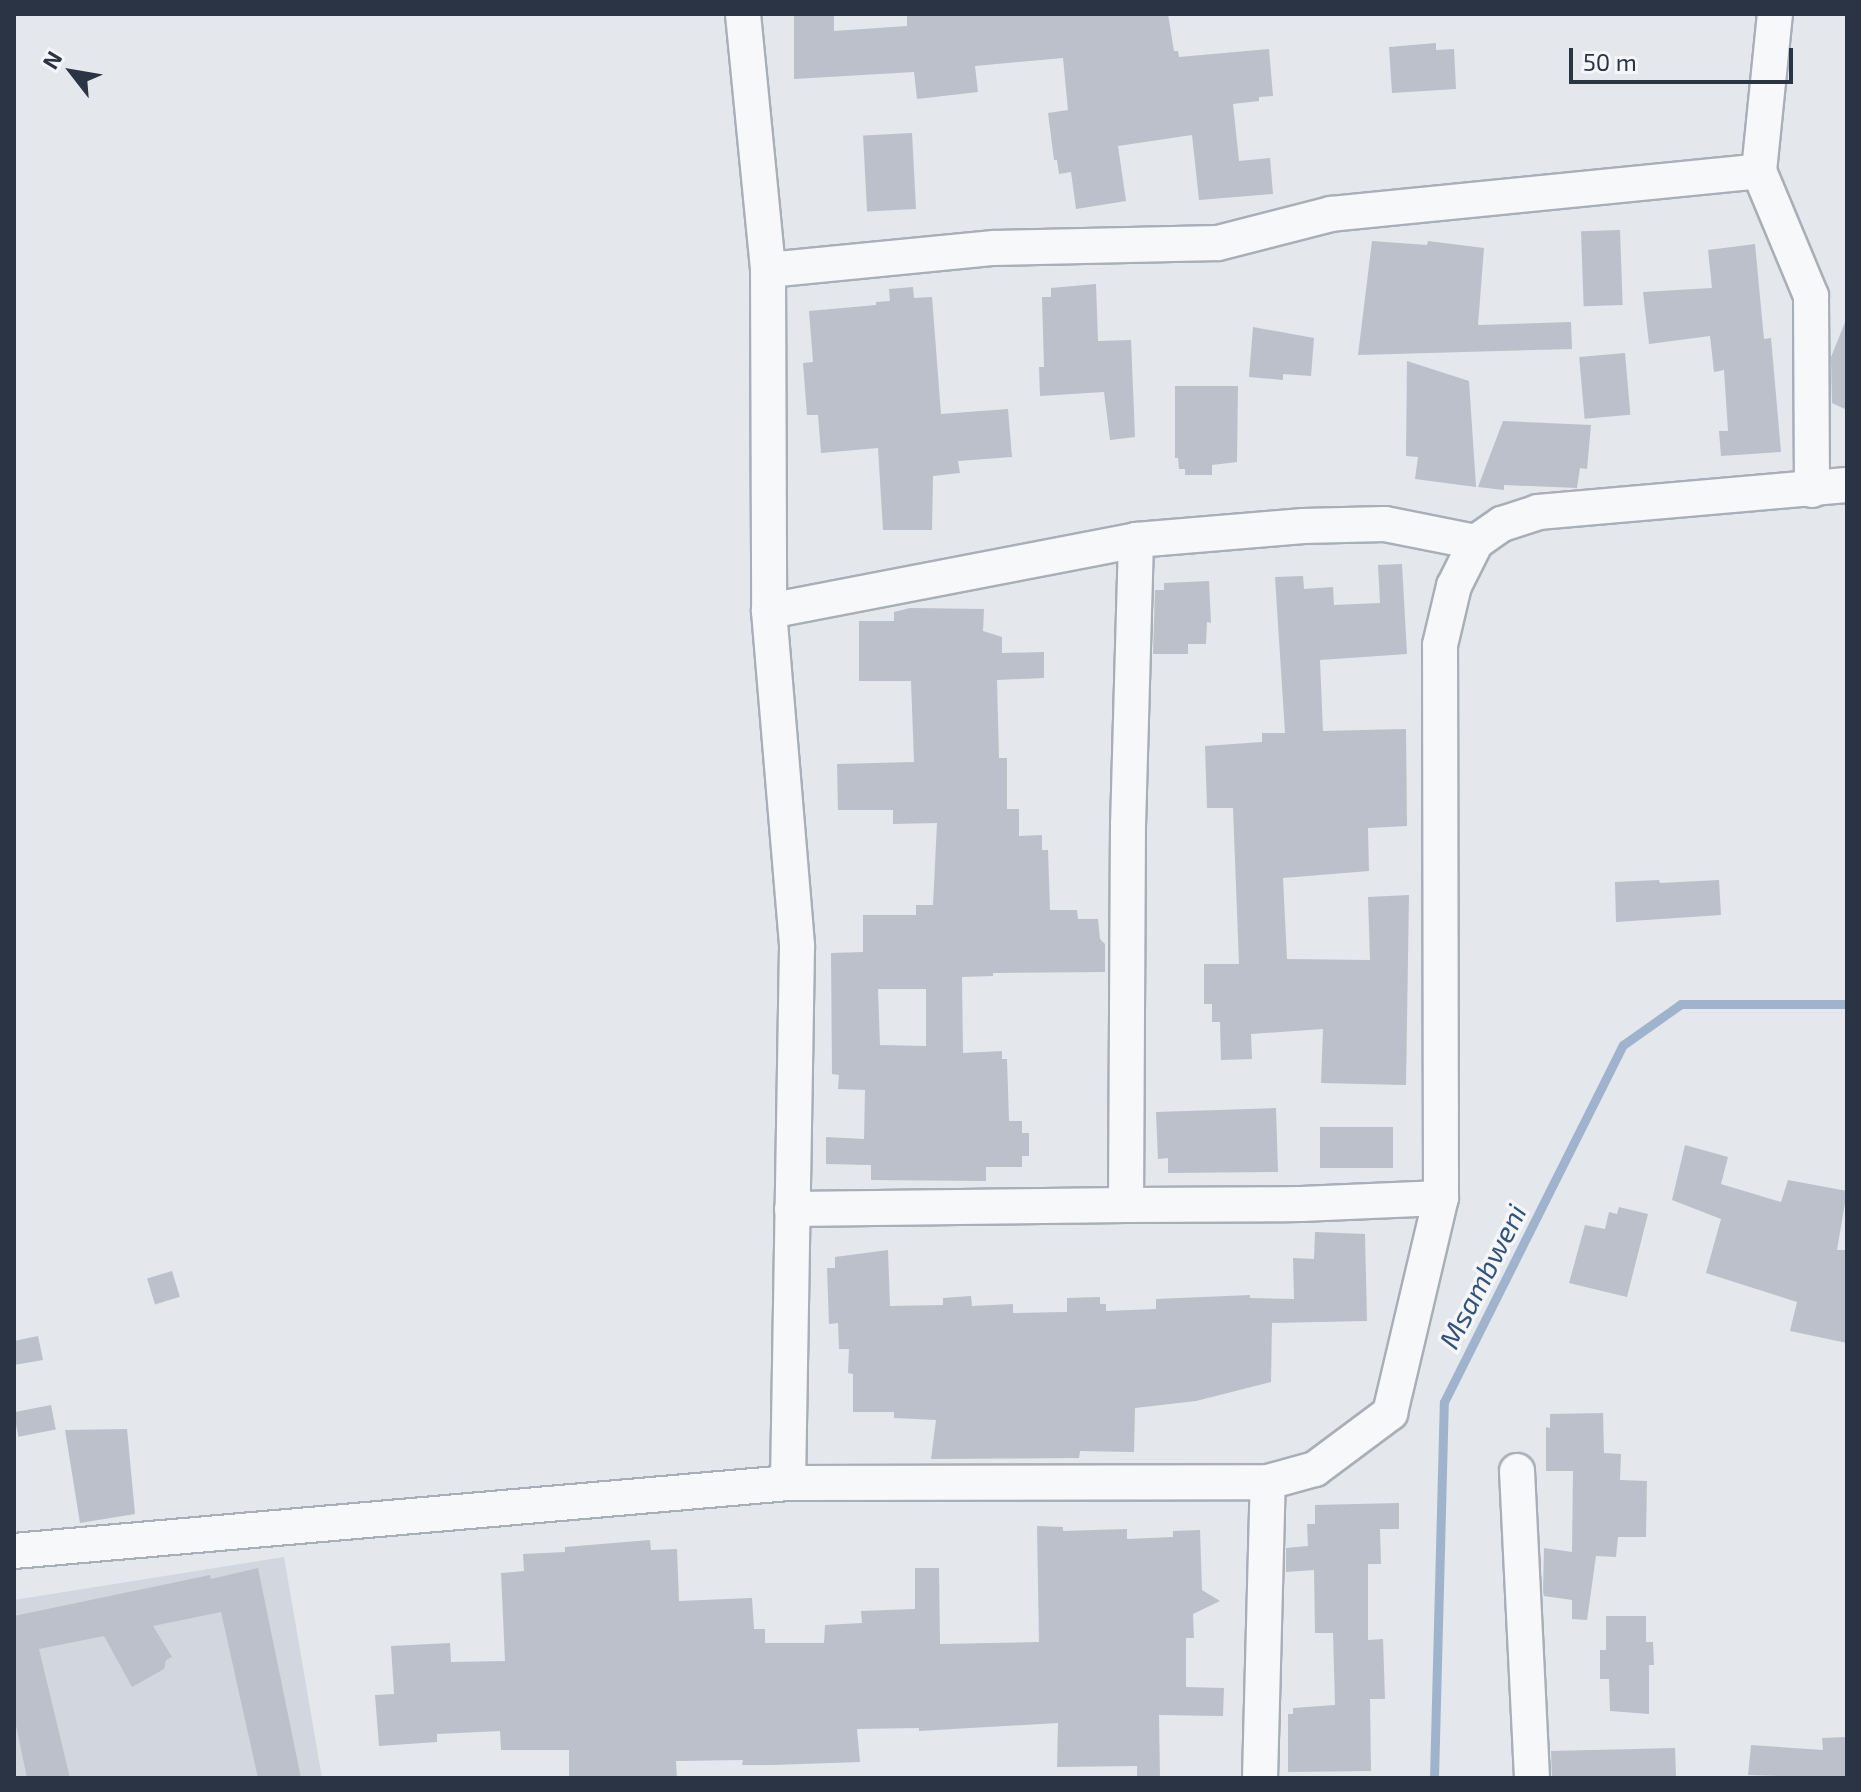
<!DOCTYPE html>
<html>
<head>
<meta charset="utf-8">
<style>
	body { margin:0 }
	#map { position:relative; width:1861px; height:1792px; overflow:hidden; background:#e4e7ec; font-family:"Exo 2",sans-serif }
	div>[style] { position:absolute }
	.built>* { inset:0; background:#d2d6de }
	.stream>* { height:9px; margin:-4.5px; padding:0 4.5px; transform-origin:4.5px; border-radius:4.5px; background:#9fb4cc }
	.building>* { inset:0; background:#bbc0ca; transform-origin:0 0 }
	.roads { filter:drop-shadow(2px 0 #a9aeb7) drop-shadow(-2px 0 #a9aeb7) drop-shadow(0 2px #a9aeb7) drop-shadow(0 -2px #a9aeb7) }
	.street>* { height:34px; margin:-17px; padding:0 17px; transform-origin:17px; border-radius:17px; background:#f7f8fa }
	span { translate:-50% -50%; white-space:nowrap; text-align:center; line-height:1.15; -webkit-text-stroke:7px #f4f6f9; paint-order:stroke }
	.water-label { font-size:28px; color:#34527a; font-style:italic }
	.frame { position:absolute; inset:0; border:16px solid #2b3445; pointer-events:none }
	.north { position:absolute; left:32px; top:32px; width:80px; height:80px; -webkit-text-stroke:6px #f4f6f9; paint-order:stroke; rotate:301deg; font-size:22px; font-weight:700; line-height:32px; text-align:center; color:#2b3445 }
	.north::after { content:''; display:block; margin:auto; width:28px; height:36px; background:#2b3445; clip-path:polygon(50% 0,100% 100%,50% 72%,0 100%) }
	.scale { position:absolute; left:1569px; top:48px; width:224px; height:36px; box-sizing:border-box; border:4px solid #2b3445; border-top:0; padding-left:10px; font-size:24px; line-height:28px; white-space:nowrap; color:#2b3445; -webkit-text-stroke:6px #f4f6f9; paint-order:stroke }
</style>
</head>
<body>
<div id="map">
	<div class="built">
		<div style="clip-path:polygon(284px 1557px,322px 1778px,14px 1778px,14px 1600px)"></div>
	</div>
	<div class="stream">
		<div style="left:1434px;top:1778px;width:376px;rotate:-88.5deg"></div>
		<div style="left:1444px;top:1402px;width:399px;rotate:-63.4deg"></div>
		<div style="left:1623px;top:1045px;width:71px;rotate:-35.3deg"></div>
		<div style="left:1681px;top:1004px;width:166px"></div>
	</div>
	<div class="building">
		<div style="clip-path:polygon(794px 14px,834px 14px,834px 31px,907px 26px,907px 14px,1168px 14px,1174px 51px,1178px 51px,1179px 57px,1269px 49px,1273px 96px,1259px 97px,1259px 101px,1233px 104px,1239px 161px,1270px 158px,1273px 194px,1199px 200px,1192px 135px,1118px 146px,1126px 201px,1076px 209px,1071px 172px,1059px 174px,1057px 160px,1054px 160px,1048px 113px,1068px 110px,1063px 58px,975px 66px,978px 92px,917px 99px,914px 72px,794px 79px)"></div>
		<div style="clip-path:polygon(1436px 43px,1436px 50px,1454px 49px,1456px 89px,1392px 93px,1389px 47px)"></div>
		<div style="left:912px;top:133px;width:76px;height:49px;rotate:87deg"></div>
		<div style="left:1620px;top:230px;width:75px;height:39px;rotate:88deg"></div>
		<div style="clip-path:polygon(1372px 241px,1427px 245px,1428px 241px,1484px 248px,1478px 325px,1571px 322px,1572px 349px,1358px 355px)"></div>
		<div style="clip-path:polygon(1755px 244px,1764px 339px,1771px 338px,1781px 452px,1721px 456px,1719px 431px,1728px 431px,1724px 370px,1714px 372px,1710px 336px,1649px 344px,1643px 292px,1712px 288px,1708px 250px)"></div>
		<div style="clip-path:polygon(1096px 284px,1098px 341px,1131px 340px,1135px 437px,1110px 440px,1104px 392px,1040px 396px,1039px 367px,1044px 367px,1042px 297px,1051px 297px,1051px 288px)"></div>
		<div style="clip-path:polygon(913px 287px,914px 298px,932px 297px,941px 414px,1008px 409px,1012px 457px,958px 461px,960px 473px,933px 476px,932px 530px,883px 530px,878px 448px,821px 453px,818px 415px,807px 415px,803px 363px,813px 362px,809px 311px,876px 305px,876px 302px,890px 301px,889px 289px)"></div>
		<div style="clip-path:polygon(1846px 320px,1847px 320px,1847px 410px,1832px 403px,1831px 357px)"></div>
		<div style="clip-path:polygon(1253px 327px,1314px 338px,1311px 376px,1283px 374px,1283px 380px,1249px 377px)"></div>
		<div style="left:1625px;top:353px;width:62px;height:46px;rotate:85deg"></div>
		<div style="clip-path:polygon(1407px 361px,1469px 381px,1476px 487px,1415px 479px,1418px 457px,1406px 456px)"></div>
		<div style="clip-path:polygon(1175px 386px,1238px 386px,1237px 462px,1212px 465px,1212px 475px,1185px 475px,1185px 469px,1179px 469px,1178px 458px,1175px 458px)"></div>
		<div style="clip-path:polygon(1503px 421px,1591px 425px,1587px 469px,1580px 468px,1577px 488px,1504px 485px,1504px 490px,1478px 487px)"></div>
		<div style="clip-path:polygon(1402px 564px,1407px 654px,1320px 660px,1323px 731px,1406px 729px,1407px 826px,1368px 828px,1369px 871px,1283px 878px,1287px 959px,1370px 960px,1368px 897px,1409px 895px,1406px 1085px,1321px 1083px,1323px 1029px,1251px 1034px,1252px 1059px,1221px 1060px,1220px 1022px,1212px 1022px,1212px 1004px,1204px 1004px,1204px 964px,1239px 964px,1233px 808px,1207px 808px,1205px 746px,1262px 742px,1262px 733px,1285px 733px,1275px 577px,1303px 576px,1304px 589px,1333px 587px,1334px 605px,1380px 603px,1378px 565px)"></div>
		<div style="clip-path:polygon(1209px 581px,1211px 623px,1207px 622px,1206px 644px,1188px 644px,1188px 654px,1153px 654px,1155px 590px,1164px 590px,1164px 583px)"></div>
		<div style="clip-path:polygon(evenodd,910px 608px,984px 609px,983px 631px,1002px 637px,1002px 653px,1044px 652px,1044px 678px,997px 680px,999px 758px,1007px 758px,1007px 809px,1019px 809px,1019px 836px,1042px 835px,1042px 850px,1048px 850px,1050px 910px,1077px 910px,1078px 919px,1098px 919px,1100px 939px,1105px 944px,1105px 972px,993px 973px,993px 976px,962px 977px,963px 1053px,1002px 1051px,1002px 1059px,1007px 1059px,1009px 1121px,1022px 1121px,1022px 1133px,1029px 1133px,1029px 1156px,1022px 1156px,1022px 1167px,986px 1167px,986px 1181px,871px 1180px,871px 1165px,826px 1164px,826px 1137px,864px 1139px,865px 1090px,838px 1089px,839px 1075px,832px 1074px,831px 953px,863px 952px,863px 915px,916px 915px,916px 905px,933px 905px,937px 823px,893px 824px,893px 810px,838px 810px,837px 764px,914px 762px,911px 681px,859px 681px,859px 621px,894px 621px,894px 612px,910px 608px,878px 989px,926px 989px,926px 1046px,880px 1045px,878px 989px)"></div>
		<div style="clip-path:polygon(1659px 880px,1660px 883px,1719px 880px,1721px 915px,1616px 922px,1615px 882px)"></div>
		<div style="clip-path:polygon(1276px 1108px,1278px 1172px,1168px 1173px,1168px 1158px,1158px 1159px,1156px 1112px)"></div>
		<div style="left:1320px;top:1127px;width:73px;height:41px"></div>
		<div style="clip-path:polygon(1685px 1145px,1728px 1157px,1721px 1184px,1781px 1202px,1788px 1180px,1847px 1191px,1837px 1250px,1847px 1250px,1847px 1343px,1790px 1331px,1797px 1302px,1706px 1273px,1721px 1219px,1672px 1200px)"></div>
		<div style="clip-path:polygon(1619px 1207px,1648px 1214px,1627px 1297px,1569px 1283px,1585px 1225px,1605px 1229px,1609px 1212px,1617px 1214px)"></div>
		<div style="clip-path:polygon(1315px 1232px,1365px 1234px,1367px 1321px,1272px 1323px,1271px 1382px,1196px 1401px,1135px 1408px,1134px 1452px,1080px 1451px,1079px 1458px,931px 1459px,936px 1420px,894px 1418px,894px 1412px,853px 1412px,853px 1374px,848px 1373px,849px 1349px,839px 1349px,838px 1323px,829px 1324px,827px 1268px,835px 1268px,835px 1257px,888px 1250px,890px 1306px,943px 1305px,943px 1298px,971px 1296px,972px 1306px,1013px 1304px,1013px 1313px,1067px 1312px,1067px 1298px,1100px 1297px,1100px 1304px,1106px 1304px,1106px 1311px,1156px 1309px,1156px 1299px,1250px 1295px,1250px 1298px,1294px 1299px,1293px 1258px,1314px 1259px)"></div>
		<div style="left:172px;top:1271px;width:27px;height:26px;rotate:73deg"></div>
		<div style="clip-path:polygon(38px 1336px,43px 1360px,14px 1365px,14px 1341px)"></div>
		<div style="left:51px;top:1405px;width:25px;height:38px;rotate:79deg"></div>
		<div style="clip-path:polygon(1603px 1413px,1604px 1453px,1621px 1454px,1620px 1480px,1647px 1481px,1646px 1537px,1618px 1537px,1616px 1557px,1596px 1556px,1587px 1620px,1572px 1619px,1572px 1600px,1544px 1596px,1543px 1592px,1544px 1548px,1572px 1552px,1573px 1471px,1546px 1471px,1546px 1427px,1550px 1428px,1550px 1414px)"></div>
		<div style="clip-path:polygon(127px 1429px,135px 1514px,80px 1523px,65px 1430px)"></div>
		<div style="clip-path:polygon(1399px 1503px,1399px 1529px,1380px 1529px,1381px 1564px,1368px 1564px,1368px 1640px,1383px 1639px,1385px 1699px,1370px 1699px,1371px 1771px,1288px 1772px,1288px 1714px,1293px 1714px,1293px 1708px,1335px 1705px,1333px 1633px,1315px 1633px,1314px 1570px,1286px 1572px,1286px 1548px,1308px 1546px,1307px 1524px,1315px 1524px,1315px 1505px)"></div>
		<div style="clip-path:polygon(1037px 1526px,1063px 1527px,1063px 1531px,1127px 1529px,1127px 1539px,1173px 1537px,1173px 1531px,1200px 1530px,1202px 1590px,1220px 1601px,1193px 1614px,1194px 1638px,1186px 1638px,1186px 1687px,1224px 1688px,1223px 1716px,1159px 1715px,1160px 1778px,1137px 1778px,1137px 1766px,1057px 1767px,1058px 1723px,919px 1731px,919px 1728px,857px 1729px,860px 1762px,773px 1765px,742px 1765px,743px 1760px,676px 1761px,677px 1778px,569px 1778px,569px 1750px,501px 1750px,500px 1731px,437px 1734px,437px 1742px,379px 1746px,375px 1695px,394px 1694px,391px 1646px,450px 1643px,451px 1662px,505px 1661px,501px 1573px,524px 1571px,523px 1554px,565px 1552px,565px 1547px,650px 1540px,651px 1550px,677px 1549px,679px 1601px,752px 1598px,754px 1629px,765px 1629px,765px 1643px,824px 1643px,825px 1625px,862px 1623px,861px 1611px,915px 1609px,915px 1568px,939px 1568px,940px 1644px,1039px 1642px)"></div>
		<div style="clip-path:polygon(258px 1568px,301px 1778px,258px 1778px,221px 1612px,153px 1626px,172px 1657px,166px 1660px,164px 1669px,132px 1687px,104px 1636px,39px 1649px,70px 1778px,27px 1778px,14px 1716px,14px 1616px,210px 1575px,211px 1579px)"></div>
		<div style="clip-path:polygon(1606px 1616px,1646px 1616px,1646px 1642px,1653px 1642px,1654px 1665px,1649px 1665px,1649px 1714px,1610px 1711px,1609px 1679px,1600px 1679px,1600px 1650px,1606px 1650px)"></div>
		<div style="clip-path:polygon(1847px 1737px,1847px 1778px,1748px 1775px,1751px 1745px,1823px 1750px,1822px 1738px)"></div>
		<div style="clip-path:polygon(1675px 1748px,1676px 1776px,1673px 1778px,1552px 1778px,1551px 1751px)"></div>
	</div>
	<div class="roads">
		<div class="street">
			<div style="left:743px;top:14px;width:257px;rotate:84.4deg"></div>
			<div style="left:768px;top:270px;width:341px;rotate:89.8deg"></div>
			<div style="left:769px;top:611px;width:337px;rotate:85.2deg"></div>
			<div style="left:797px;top:947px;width:536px;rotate:90.96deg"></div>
			<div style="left:1759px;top:171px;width:158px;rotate:-84.2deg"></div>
			<div style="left:768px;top:270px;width:227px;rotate:-5.6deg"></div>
			<div style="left:994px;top:248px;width:224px;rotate:-1.3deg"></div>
			<div style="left:1218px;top:243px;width:117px;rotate:-14.4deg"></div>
			<div style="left:1331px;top:214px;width:430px;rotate:-5.7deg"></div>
			<div style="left:1759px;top:171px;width:135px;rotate:67.4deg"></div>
			<div style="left:1811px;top:296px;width:194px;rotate:89.7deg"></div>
			<div style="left:1136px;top:540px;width:284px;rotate:91.6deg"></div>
			<div style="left:1128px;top:824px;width:381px;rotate:90.3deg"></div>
			<div style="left:1126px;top:1205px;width:175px;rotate:-0.3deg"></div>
			<div style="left:1301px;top:1204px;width:140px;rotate:-2.5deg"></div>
			<div style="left:769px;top:611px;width:374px;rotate:-10.9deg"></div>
			<div style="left:1136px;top:540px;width:168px;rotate:-4.8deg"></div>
			<div style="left:1303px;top:526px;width:82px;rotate:-1.4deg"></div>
			<div style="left:1385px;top:524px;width:93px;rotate:11.2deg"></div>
			<div style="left:792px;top:1209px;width:334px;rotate:-0.7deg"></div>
			<div style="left:1517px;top:1471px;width:307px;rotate:87.2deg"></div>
			<div style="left:14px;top:1551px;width:777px;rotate:-5.02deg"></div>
			<div style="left:788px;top:1483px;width:480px;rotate:-0.1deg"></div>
			<div style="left:1268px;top:1482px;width:49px;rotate:-15.5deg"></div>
			<div style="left:1315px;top:1469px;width:94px;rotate:-36.7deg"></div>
			<div style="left:1390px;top:1413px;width:221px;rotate:-76.7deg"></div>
			<div style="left:1441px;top:1198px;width:553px;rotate:-90.1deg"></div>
			<div style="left:1440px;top:645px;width:61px;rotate:-76.7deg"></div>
			<div style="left:1454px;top:586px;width:49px;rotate:-63.4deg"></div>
			<div style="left:1476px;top:542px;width:32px;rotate:-35deg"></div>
			<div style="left:1502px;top:524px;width:38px;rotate:-18deg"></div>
			<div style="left:1538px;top:512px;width:310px;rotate:-5deg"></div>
			<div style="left:1260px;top:1778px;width:296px;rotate:-88.5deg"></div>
		</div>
	</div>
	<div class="water-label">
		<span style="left:1482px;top:1276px;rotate:-63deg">Msambweni</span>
	</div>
	<div class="frame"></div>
	<div class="north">N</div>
	<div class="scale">50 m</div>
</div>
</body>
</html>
